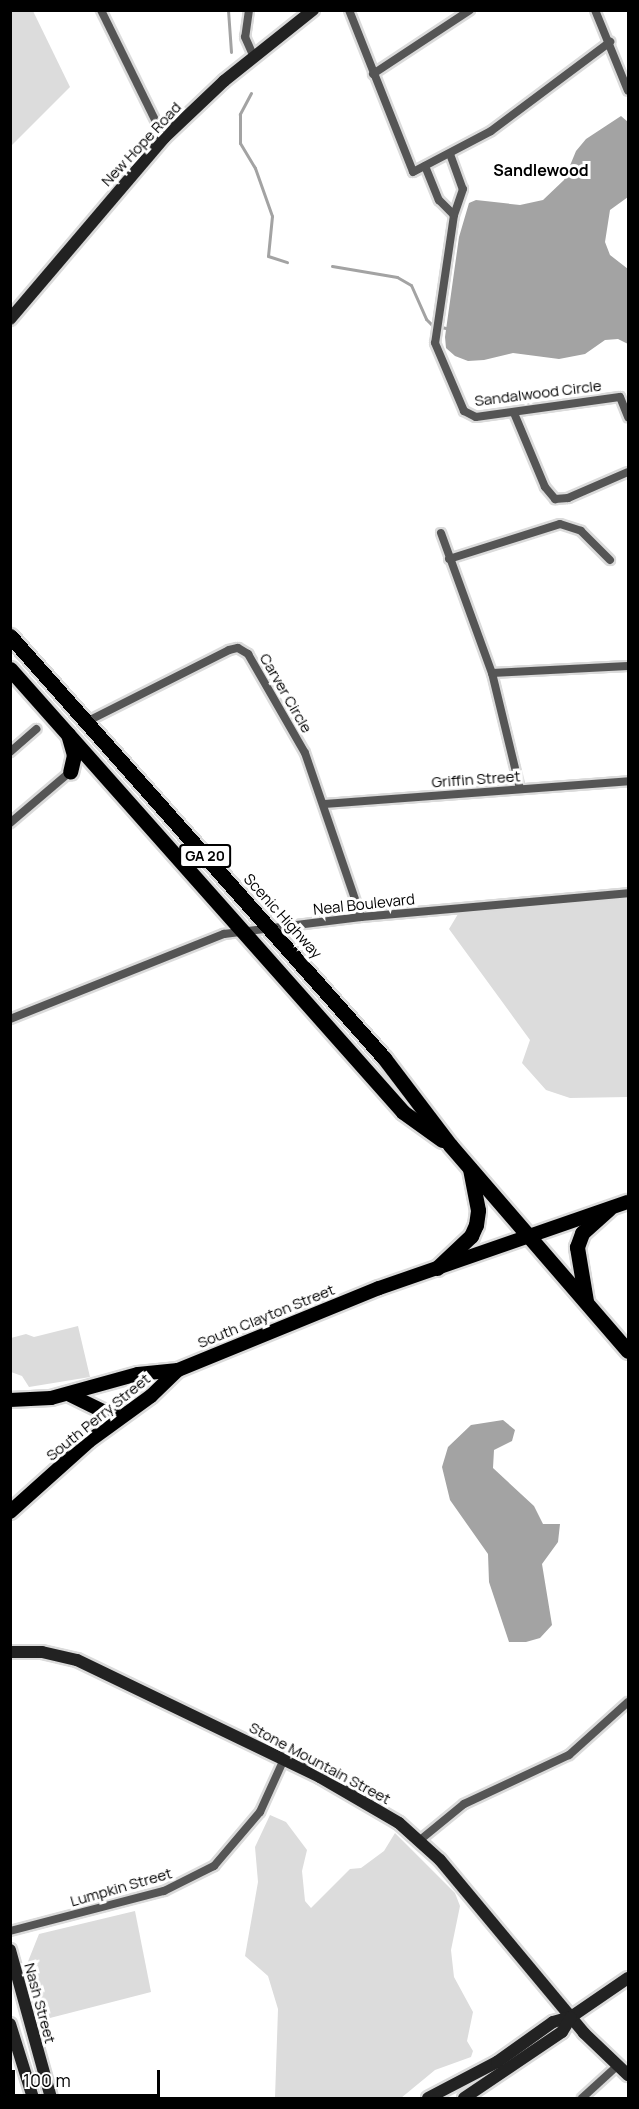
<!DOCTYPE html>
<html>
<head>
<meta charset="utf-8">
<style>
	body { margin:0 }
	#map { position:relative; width:639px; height:2109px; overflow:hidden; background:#fff; font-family:Manrope,sans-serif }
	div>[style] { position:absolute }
	.green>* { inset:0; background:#dcdcdc }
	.water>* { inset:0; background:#a3a3a3 }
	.stream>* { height:3px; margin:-1.5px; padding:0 1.5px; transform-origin:1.5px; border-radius:1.5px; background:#a3a3a3 }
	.roads { filter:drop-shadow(2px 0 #dbdbdb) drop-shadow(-2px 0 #dbdbdb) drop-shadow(0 2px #dbdbdb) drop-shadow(0 -2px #dbdbdb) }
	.street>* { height:8px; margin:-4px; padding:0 4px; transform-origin:4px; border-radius:4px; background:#555 }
	.secondary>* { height:12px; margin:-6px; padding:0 6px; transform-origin:6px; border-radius:6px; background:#222 }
	.primary>* { height:14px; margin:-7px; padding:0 7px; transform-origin:7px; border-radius:7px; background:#000 }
	.highway>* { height:15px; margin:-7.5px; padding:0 7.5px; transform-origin:7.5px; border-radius:7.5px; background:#000 }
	span { translate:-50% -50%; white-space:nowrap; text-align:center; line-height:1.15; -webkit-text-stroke:6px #fff; paint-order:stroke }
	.shield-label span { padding:2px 4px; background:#fff; border:2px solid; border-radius:4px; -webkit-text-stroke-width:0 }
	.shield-label { font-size:14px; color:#000; font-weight:700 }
	.street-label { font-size:15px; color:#000 }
	.neighbourhood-label { font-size:16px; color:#000; font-weight:700 }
	.frame { position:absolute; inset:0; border:12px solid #000; pointer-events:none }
	.scale { position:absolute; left:12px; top:2070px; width:148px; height:27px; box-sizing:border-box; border:3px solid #000; border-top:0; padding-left:8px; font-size:18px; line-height:21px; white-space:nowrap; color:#000; -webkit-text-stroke:4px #fff; paint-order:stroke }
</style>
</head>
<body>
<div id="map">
	<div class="green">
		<div style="clip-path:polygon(11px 10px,33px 11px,70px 87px,11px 146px)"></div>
		<div style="clip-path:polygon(628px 899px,628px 1097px,570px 1098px,546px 1090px,522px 1063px,530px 1040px,449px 929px,458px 914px)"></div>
		<div style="clip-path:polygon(78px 1326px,90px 1377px,29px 1387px,22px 1376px,11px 1372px,11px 1338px,26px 1334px,34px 1337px)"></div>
		<div style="clip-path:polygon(270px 1815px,286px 1822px,307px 1850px,302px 1871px,305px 1901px,311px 1908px,350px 1869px,361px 1868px,384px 1851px,395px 1833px,455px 1893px,460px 1906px,451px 1950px,454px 1977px,473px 2012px,467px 2041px,473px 2051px,471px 2057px,435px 2070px,401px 2098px,275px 2098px,278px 2009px,268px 1976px,245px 1956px,258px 1882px,255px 1847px)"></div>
		<div style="clip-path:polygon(135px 1911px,151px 1992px,50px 2018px,38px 2012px,27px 1964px,39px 1934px)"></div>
	</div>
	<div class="water">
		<div style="clip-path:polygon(621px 116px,628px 122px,628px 197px,610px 210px,605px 242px,610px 255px,628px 269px,628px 344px,618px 339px,605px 340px,585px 354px,559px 359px,513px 353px,484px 360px,468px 361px,455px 356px,446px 348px,445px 337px,459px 237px,469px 203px,476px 200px,520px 205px,543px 200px,564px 180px,576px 151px,586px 139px)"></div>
		<div style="clip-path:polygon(503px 1420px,515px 1430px,512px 1441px,494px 1450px,493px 1468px,534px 1506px,543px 1524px,560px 1524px,558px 1542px,542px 1564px,552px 1625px,540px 1638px,526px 1642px,509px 1642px,489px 1582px,488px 1554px,450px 1500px,442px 1467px,448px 1447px,471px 1425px)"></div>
	</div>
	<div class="stream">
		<div style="left:228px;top:10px;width:42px;rotate:85.9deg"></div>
		<div style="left:251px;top:93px;width:24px;rotate:118deg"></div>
		<div style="left:240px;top:114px;width:29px;rotate:90deg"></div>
		<div style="left:240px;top:143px;width:29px;rotate:59deg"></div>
		<div style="left:255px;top:168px;width:51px;rotate:70.5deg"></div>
		<div style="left:272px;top:216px;width:40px;rotate:95.7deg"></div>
		<div style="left:268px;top:256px;width:20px;rotate:18deg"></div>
		<div style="left:332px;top:266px;width:66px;rotate:9.6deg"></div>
		<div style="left:397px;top:277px;width:16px;rotate:30deg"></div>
		<div style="left:411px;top:285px;width:37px;rotate:66deg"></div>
		<div style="left:426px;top:319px;width:8px;rotate:45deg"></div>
		<div style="left:432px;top:325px;width:14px;rotate:12deg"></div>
	</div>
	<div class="roads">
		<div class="street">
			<div style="left:101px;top:10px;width:143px;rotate:63.8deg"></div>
			<div style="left:249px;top:10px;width:27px;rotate:98deg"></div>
			<div style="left:245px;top:37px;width:22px;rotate:66deg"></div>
			<div style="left:349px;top:10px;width:174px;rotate:68.4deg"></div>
			<div style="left:413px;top:172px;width:88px;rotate:-27.7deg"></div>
			<div style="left:491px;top:131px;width:149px;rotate:-36.8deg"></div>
			<div style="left:595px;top:10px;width:87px;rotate:67.8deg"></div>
			<div style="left:373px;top:74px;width:116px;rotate:-33.4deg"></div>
			<div style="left:450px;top:154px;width:37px;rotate:70deg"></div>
			<div style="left:463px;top:189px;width:28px;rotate:109deg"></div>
			<div style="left:454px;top:215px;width:129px;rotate:98.4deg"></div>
			<div style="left:435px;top:343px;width:74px;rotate:66.9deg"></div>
			<div style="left:464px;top:411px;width:13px;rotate:27deg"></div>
			<div style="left:476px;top:417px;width:145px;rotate:-7.9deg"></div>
			<div style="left:620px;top:397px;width:22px;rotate:68deg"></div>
			<div style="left:425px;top:166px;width:37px;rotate:68deg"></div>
			<div style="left:439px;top:200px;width:21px;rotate:45deg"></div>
			<div style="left:514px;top:413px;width:80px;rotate:67.3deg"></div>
			<div style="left:545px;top:487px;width:16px;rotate:50deg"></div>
			<div style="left:555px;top:499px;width:13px;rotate:-4deg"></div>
			<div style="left:568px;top:498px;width:65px;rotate:-23.4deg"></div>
			<div style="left:441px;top:533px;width:149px;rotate:70deg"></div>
			<div style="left:492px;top:673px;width:119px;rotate:76.4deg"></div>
			<div style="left:449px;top:559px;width:116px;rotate:-17.5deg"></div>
			<div style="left:560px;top:524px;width:22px;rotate:18deg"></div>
			<div style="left:581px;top:531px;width:41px;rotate:45deg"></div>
			<div style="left:492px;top:673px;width:136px;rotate:-2.9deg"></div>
			<div style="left:86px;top:722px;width:160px;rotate:-26.7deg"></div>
			<div style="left:229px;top:650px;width:9px;rotate:-13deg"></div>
			<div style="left:238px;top:648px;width:12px;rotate:31deg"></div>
			<div style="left:248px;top:654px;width:114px;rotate:60.1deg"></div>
			<div style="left:305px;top:753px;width:173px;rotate:71.1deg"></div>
			<div style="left:10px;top:752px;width:35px;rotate:-41deg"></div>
			<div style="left:325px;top:804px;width:304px;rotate:-4.3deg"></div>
			<div style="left:10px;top:823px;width:79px;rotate:-40.4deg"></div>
			<div style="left:10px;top:1019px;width:230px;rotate:-21.7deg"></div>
			<div style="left:224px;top:934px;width:138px;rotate:-7.1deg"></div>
			<div style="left:361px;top:917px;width:268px;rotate:-5.1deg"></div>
			<div style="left:420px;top:1840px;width:57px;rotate:-39.3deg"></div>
			<div style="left:464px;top:1804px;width:116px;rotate:-25deg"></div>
			<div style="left:569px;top:1755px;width:79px;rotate:-41.9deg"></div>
			<div style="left:10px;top:1931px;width:159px;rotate:-14.6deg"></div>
			<div style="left:164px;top:1891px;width:56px;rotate:-26.6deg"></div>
			<div style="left:214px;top:1866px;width:71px;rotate:-49.6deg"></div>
			<div style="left:260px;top:1812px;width:58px;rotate:-65.6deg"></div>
			<div style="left:582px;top:2098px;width:47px;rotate:-42.4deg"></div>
		</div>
		<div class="secondary">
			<div style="left:10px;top:319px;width:238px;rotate:-49.6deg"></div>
			<div style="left:164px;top:138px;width:83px;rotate:-43.5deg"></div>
			<div style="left:224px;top:81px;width:114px;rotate:-38.6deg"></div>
			<div style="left:10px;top:1652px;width:32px"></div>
			<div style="left:42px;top:1652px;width:36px;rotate:13deg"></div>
			<div style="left:77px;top:1660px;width:270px;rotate:25.7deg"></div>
			<div style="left:320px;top:1777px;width:91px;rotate:30.2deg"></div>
			<div style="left:399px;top:1823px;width:55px;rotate:42.1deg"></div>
			<div style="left:440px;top:1860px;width:225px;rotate:50.2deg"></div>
			<div style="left:584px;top:2033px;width:61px;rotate:43.7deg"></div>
			<div style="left:10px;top:1950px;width:154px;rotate:74.5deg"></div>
			<div style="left:10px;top:2024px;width:77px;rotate:72.7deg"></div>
			<div style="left:428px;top:2098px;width:78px;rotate:-27.6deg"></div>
			<div style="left:497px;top:2062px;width:69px;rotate:-35.5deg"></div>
			<div style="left:553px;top:2022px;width:19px;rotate:-16deg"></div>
			<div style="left:571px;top:2017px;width:69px;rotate:-34.4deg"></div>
			<div style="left:464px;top:2098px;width:118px;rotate:-34deg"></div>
			<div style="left:562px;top:2032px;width:17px;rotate:-59deg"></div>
		</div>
		<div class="primary">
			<div style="left:70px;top:1395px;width:43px;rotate:26deg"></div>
			<div style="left:109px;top:1414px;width:14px;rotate:-4deg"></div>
			<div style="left:10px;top:1400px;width:41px;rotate:-2.8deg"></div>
			<div style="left:51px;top:1398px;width:90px;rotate:-15.4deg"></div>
			<div style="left:138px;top:1374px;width:40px;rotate:-5.7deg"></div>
			<div style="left:178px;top:1370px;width:217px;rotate:-22.2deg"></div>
			<div style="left:379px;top:1288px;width:263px;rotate:-19.1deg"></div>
			<div style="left:10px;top:1512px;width:106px;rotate:-41.9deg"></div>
			<div style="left:89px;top:1441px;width:77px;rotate:-36deg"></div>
			<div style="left:151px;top:1396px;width:37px;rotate:-44deg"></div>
		</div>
		<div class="highway">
			<div style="left:10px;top:636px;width:564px;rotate:48.45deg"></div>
			<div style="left:384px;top:1058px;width:109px;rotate:52.8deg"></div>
			<div style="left:450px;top:1145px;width:272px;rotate:49.2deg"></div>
			<div style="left:10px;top:669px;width:592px;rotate:48.42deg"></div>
			<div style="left:403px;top:1112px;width:48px;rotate:35.7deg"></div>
			<div style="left:68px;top:734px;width:22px;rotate:74deg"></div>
			<div style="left:74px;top:755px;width:17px;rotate:103deg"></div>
			<div style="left:437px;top:1268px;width:47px;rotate:-43.3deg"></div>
			<div style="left:471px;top:1236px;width:12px;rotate:-66deg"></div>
			<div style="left:476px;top:1225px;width:15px;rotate:-82deg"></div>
			<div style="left:478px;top:1210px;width:42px;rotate:-101deg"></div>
			<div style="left:586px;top:1301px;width:55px;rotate:-99.5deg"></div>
			<div style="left:577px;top:1247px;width:15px;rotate:-70deg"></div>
			<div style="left:582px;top:1233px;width:36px;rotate:-42deg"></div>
		</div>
	</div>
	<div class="shield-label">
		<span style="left:205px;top:856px">GA 20</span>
	</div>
	<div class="street-label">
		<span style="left:141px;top:144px;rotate:-47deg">New Hope Road</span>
		<span style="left:538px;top:393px;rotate:-7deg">Sandalwood Circle</span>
		<span style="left:286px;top:693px;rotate:60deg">Carver Circle</span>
		<span style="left:476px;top:779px;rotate:-4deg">Griffin Street</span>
		<span style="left:364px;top:904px;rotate:-6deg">Neal Boulevard</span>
		<span style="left:283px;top:916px;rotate:48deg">Scenic Highway</span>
		<span style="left:266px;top:1316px;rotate:-22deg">South Clayton Street</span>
		<span style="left:98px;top:1417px;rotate:-39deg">South Perry Street</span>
		<span style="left:320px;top:1763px;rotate:28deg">Stone Mountain Street</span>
		<span style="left:121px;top:1887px;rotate:-16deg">Lumpkin Street</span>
		<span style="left:40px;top:2003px;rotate:75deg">Nash Street</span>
	</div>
	<div class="neighbourhood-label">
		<span style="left:541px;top:170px">Sandlewood</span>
	</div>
	<div class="frame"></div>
	<div class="scale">100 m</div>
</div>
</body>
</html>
